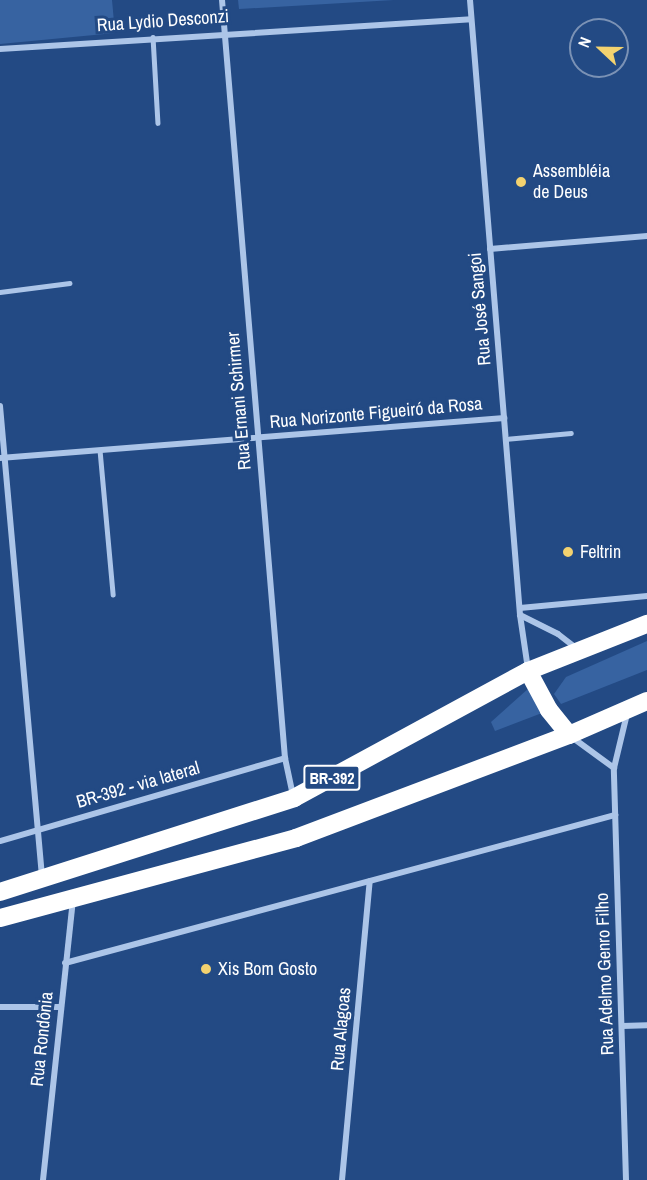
<!DOCTYPE html>
<html>
<head>
<meta charset="utf-8">
<style>
	body { margin:0 }
	#map { position:relative; width:647px; height:1180px; overflow:hidden; background:#234a84; font-family:"Archivo Narrow",sans-serif }
	div>[style] { position:absolute }
	.green>* { inset:0; background:#3763a1 }
	.lane>* { height:4.5px; margin:-2.25px; padding:0 2.25px; transform-origin:2.25px; border-radius:2.25px; background:#acc5e8 }
	.street>* { height:6px; margin:-3px; padding:0 3px; transform-origin:3px; border-radius:3px; background:#acc5e8 }
	.highway>* { height:18px; margin:-9px; padding:0 9px; transform-origin:9px; border-radius:9px; background:#fff }
	.dots>* { width:16px; height:16px; translate:-50% -50%; box-sizing:border-box; border:3px solid #234a84; border-radius:50% }
	span { translate:-50% -50%; white-space:nowrap; text-align:center; line-height:1.15; -webkit-text-stroke:6px #234a84; paint-order:stroke }
	.shield-label span { padding:2px 4px; background:#234a84; border:2px solid; border-radius:4px; -webkit-text-stroke-width:0 }
	.shield-label { font-size:16px; color:#fff; font-weight:700 }
	.street-label { font-size:18px; color:#fff }
	.poi-label { font-size:18px; color:#fff }
	.left { translate:0 -50%; text-align:left }
	.north { position:absolute; left:569px; top:18px; width:60px; height:60px; box-sizing:border-box; background:#234a84; border:2px solid #7b92b5; border-radius:50%; rotate:292deg; font-size:16px; font-weight:700; line-height:24px; text-align:center; color:#fff }
	.north::after { content:''; display:block; margin:auto; width:21px; height:27px; background:#f3d26f; clip-path:polygon(50% 0,100% 100%,50% 72%,0 100%) }
</style>
</head>
<body>
<div id="map">
	<div class="green">
		<div style="clip-path:polygon(0 0,112px 0,115px 33px,0 44px)"></div>
		<div style="clip-path:polygon(238px 0,394px 0,239px 9px)"></div>
		<div style="clip-path:polygon(647px 641px,647px 670px,561px 704px,554px 694px,566px 677px)"></div>
		<div style="clip-path:polygon(529px 688px,542px 713px,495px 731px,491px 722px)"></div>
	</div>
	<div class="lane">
		<div style="left:153px;top:37px;width:86px;rotate:86.7deg"></div>
		<div style="left:0;top:292px;width:70px;rotate:-7.4deg"></div>
		<div style="left:506px;top:439px;width:65px;rotate:-5.3deg"></div>
		<div style="left:100px;top:450px;width:145px;rotate:84.8deg"></div>
	</div>
	<div class="street">
		<div style="left:222px;top:0;width:761px;rotate:85.25deg"></div>
		<div style="left:285px;top:758px;width:38px;rotate:78deg"></div>
		<div style="left:470px;top:0;width:617px;rotate:85.35deg"></div>
		<div style="left:520px;top:615px;width:55px;rotate:81.6deg"></div>
		<div style="left:0;top:49px;width:472px;rotate:-3.6deg"></div>
		<div style="left:490px;top:249px;width:158px;rotate:-4.7deg"></div>
		<div style="left:0;top:406px;width:473px;rotate:84.9deg"></div>
		<div style="left:0;top:458px;width:506px;rotate:-4.54deg"></div>
		<div style="left:520px;top:608px;width:128px;rotate:-5.4deg"></div>
		<div style="left:520px;top:615px;width:42px;rotate:26.6deg"></div>
		<div style="left:558px;top:634px;width:23px;rotate:38deg"></div>
		<div style="left:573px;top:738px;width:51px;rotate:36.2deg"></div>
		<div style="left:0;top:841px;width:297px;rotate:-16.2deg"></div>
		<div style="left:65px;top:963px;width:570px;rotate:-15.06deg"></div>
		<div style="left:0;top:1007px;width:60px"></div>
		<div style="left:622px;top:1026px;width:25px;rotate:-2deg"></div>
		<div style="left:43px;top:1180px;width:281px;rotate:-83.9deg"></div>
		<div style="left:342px;top:1180px;width:300px;rotate:-84.7deg"></div>
		<div style="left:626px;top:1180px;width:412px;rotate:-91.7deg"></div>
		<div style="left:614px;top:768px;width:56px;rotate:-76.5deg"></div>
	</div>
	<div class="highway">
		<div style="left:528px;top:671px;width:44px;rotate:61.7deg"></div>
		<div style="left:549px;top:710px;width:32px;rotate:51deg"></div>
		<div style="left:0;top:892px;width:309px;rotate:-17.7deg"></div>
		<div style="left:294px;top:798px;width:266px;rotate:-28.5deg"></div>
		<div style="left:528px;top:671px;width:128px;rotate:-21.6deg"></div>
		<div style="left:0;top:918px;width:307px;rotate:-15.1deg"></div>
		<div style="left:296px;top:838px;width:292px;rotate:-20.7deg"></div>
		<div style="left:569px;top:735px;width:85px;rotate:-23.6deg"></div>
	</div>
	<div class="dots">
		<div style="left:521px;top:182px;background:#f3d26f"></div>
		<div style="left:568px;top:552px;background:#f3d26f"></div>
		<div style="left:206px;top:969px;background:#f3d26f"></div>
	</div>
	<div class="shield-label">
		<span style="left:332px;top:778px">BR-392</span>
	</div>
	<div class="street-label">
		<span style="left:163px;top:21px;rotate:-4deg">Rua Lydio Desconzi</span>
		<span style="left:480px;top:309px;rotate:-95deg">Rua José Sangoi</span>
		<span style="left:239px;top:401px;rotate:-95deg">Rua Ernani Schirmer</span>
		<span style="left:376px;top:413px;rotate:-5deg">Rua Norizonte Figueiró da Rosa</span>
		<span style="left:138px;top:785px;rotate:-16deg">BR-392 - via lateral</span>
		<span style="left:605px;top:974px;rotate:-92deg">Rua Adelmo Genro Filho</span>
		<span style="left:341px;top:1029px;rotate:-85deg">Rua Alagoas</span>
		<span style="left:42px;top:1039px;rotate:-84deg">Rua Rondônia</span>
	</div>
	<div class="poi-label">
		<span class="left" style="left:533px;top:182px">Assembléia<br>de Deus</span>
		<span class="left" style="left:580px;top:552px">Feltrin</span>
		<span class="left" style="left:218px;top:969px">Xis Bom Gosto</span>
	</div>
	<div class="north">N</div>
</div>
</body>
</html>
